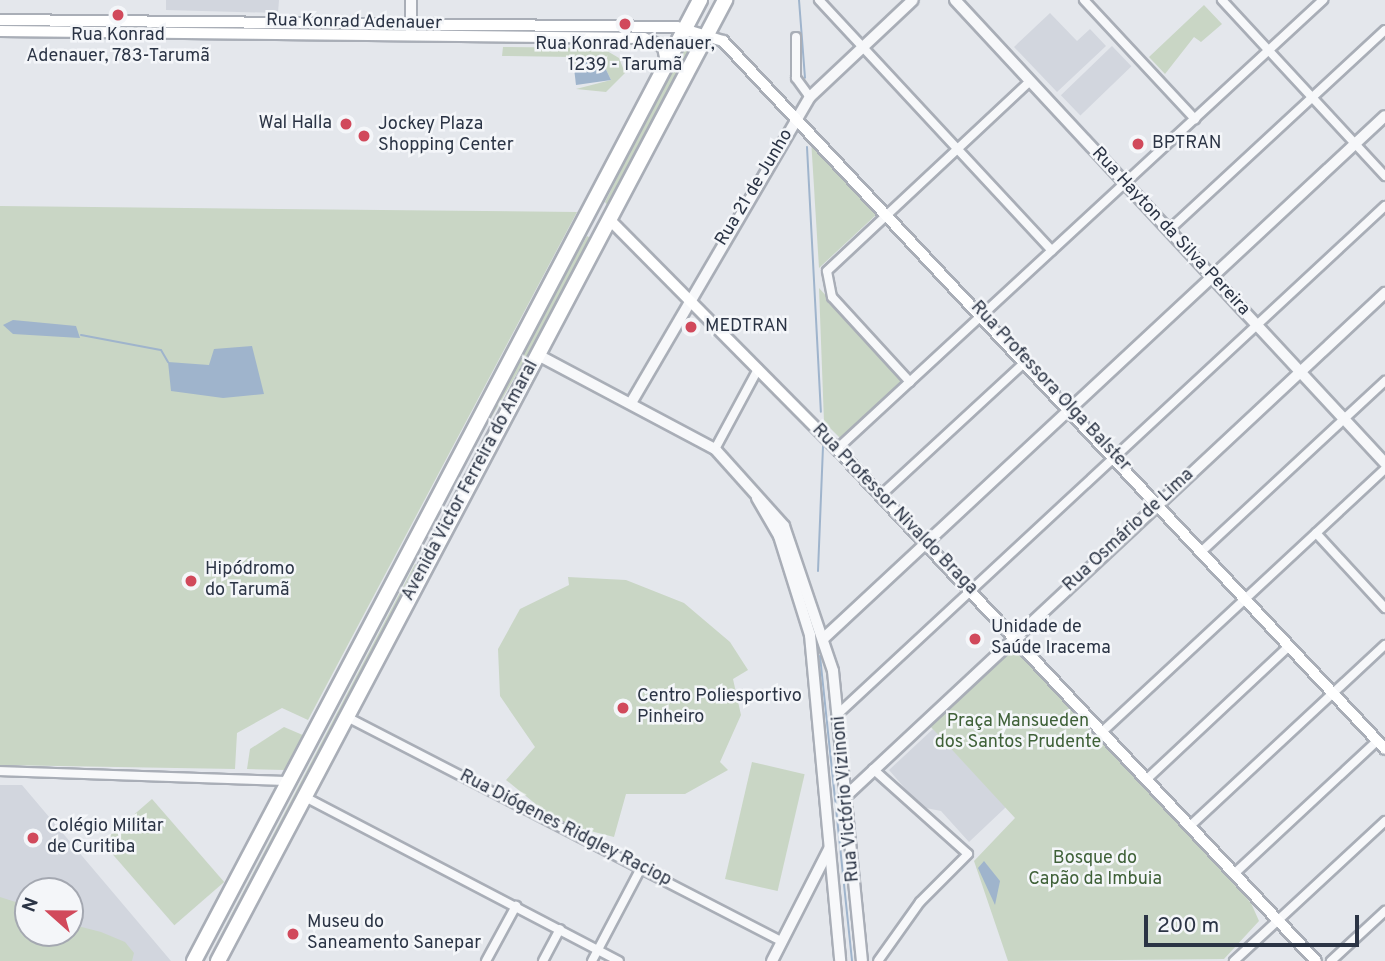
<!DOCTYPE html>
<html>
<head>
<meta charset="utf-8">
<style>
	body { margin:0 }
	#map { position:relative; width:1385px; height:961px; overflow:hidden; background:#e4e7ec; font-family:Overpass,sans-serif }
	div>[style] { position:absolute }
	.built>* { inset:0; background:#d2d6de; transform-origin:0 0 }
	.green>* { inset:0; background:#c9d6c5; transform-origin:0 0 }
	.water>* { inset:0; background:#9fb4cc }
	.stream>* { height:2px; margin:-1px; padding:0 1px; transform-origin:1px; border-radius:1px; background:#9fb4cc }
	.roads { filter:drop-shadow(2px 0 #a9aeb7) drop-shadow(-2px 0 #a9aeb7) drop-shadow(0 2px #a9aeb7) drop-shadow(0 -2px #a9aeb7) }
	.minor>* { height:8px; margin:-4px; padding:0 4px; transform-origin:4px; border-radius:4px; background:#f7f8fa }
	.tertiary>* { height:10px; margin:-5px; padding:0 5px; transform-origin:5px; border-radius:5px; background:#f7f8fa }
	.secondary>* { height:10px; margin:-5px; padding:0 5px; transform-origin:5px; border-radius:5px; background:#fff }
	.trunk>* { height:14px; margin:-7px; padding:0 7px; transform-origin:7px; border-radius:7px; background:#fff }
	.dots>* { width:19px; height:19px; translate:-50% -50%; box-sizing:border-box; border:4px solid #f4f6f9; border-radius:50% }
	span { translate:-50% -50%; white-space:nowrap; text-align:center; line-height:1.15; -webkit-text-stroke:5px #f4f6f9; paint-order:stroke }
	.street-label { font-size:18px; color:#2b3445 }
	.poi-label { font-size:18px; color:#2b3445 }
	.right { translate:-100% -50%; text-align:right }
	.left { translate:0 -50%; text-align:left }
	.park-label { font-size:18px; color:#3f6138 }
	.north { position:absolute; left:14px; top:877px; width:70px; height:70px; box-sizing:border-box; background:#f4f6f9; border:2px solid #a4a8b1; border-radius:50%; rotate:291deg; font-size:19px; font-weight:700; line-height:28px; text-align:center; color:#2b3445 }
	.north::after { content:''; display:block; margin:auto; width:24px; height:32px; background:#d1495b; clip-path:polygon(50% 0,100% 100%,50% 72%,0 100%) }
	.scale { position:absolute; left:1144px; top:915px; width:215px; height:32px; box-sizing:border-box; border:4px solid #2b3445; border-top:0; padding-left:9px; font-size:21px; line-height:24px; white-space:nowrap; color:#2b3445; -webkit-text-stroke:5px #f4f6f9; paint-order:stroke }
</style>
</head>
<body>
<div id="map">
	<div class="built">
		<div style="clip-path:polygon(166px 0,279px 0,278px 13px,166px 10px)"></div>
		<div style="clip-path:polygon(1050px 13px,1077px 41px,1090px 29px,1106px 46px,1057px 92px,1014px 47px)"></div>
		<div style="left:1112px;top:46px;width:28px;height:71px;rotate:46deg"></div>
		<div style="clip-path:polygon(933px 729px,1006px 807px,969px 842px,941px 811px,921px 807px,889px 770px)"></div>
		<div style="clip-path:polygon(evenodd,0 785px,22px 785px,171px 961px,0 961px,0 785px,28px 891px,70px 891px,70px 933px,28px 933px,28px 891px)"></div>
	</div>
	<div class="green">
		<div style="clip-path:polygon(1204px 5px,1222px 24px,1201px 42px,1194px 37px,1165px 74px,1149px 57px)"></div>
		<div style="clip-path:polygon(688px 35px,698px 40px,610px 209px,605px 202px)"></div>
		<div style="clip-path:polygon(503px 47px,602px 48px,619px 58px,625px 73px,606px 92px,576px 89px,611px 80px,599px 55px,574px 68px,573px 57px,502px 56px)"></div>
		<div style="clip-path:polygon(811px 139px,877px 214px,819px 268px)"></div>
		<div style="clip-path:polygon(0 206px,577px 212px,308px 720px,282px 708px,237px 733px,235px 769px,0 765px)"></div>
		<div style="left:587px;top:236px;width:8px;height:332px;rotate:30deg"></div>
		<div style="clip-path:polygon(819px 288px,904px 381px,842px 440px,824px 422px)"></div>
		<div style="clip-path:polygon(415px 564px,420px 566px,207px 961px)"></div>
		<div style="clip-path:polygon(568px 577px,626px 580px,684px 603px,730px 642px,748px 670px,733px 679px,741px 715px,720px 762px,728px 770px,685px 794px,626px 794px,614px 837px,559px 823px,506px 780px,535px 747px,500px 696px,498px 649px,520px 609px,569px 585px)"></div>
		<div style="clip-path:polygon(1016px 647px,1251px 903px,1259px 921px,1224px 959px,1008px 961px,974px 861px,1015px 818px,930px 726px)"></div>
		<div style="clip-path:polygon(284px 727px,305px 736px,285px 770px,247px 769px,250px 749px)"></div>
		<div style="left:752px;top:762px;width:54px;height:120px;rotate:13deg"></div>
		<div style="left:152px;top:799px;width:110px;height:66px;rotate:49deg"></div>
		<div style="clip-path:polygon(0 897px,28px 906px,28px 933px,70px 933px,70px 924px,101px 932px,125px 942px,134px 953px,132px 961px,0 961px)"></div>
	</div>
	<div class="water">
		<div style="clip-path:polygon(599px 55px,611px 80px,576px 85px,574px 68px)"></div>
		<div style="clip-path:polygon(13px 320px,76px 326px,80px 338px,13px 334px,3px 325px)"></div>
		<div style="clip-path:polygon(252px 346px,264px 394px,223px 398px,171px 391px,168px 362px,209px 365px,214px 349px)"></div>
		<div style="clip-path:polygon(984px 861px,1000px 881px,995px 905px,978px 868px)"></div>
	</div>
	<div class="stream">
		<div style="left:799px;top:0;width:78px;rotate:85.6deg"></div>
		<div style="left:807px;top:147px;width:265px;rotate:87deg"></div>
		<div style="left:81px;top:335px;width:81px;rotate:10.6deg"></div>
		<div style="left:161px;top:350px;width:14px;rotate:60deg"></div>
		<div style="left:818px;top:571px;width:125px;rotate:-87.7deg"></div>
		<div style="left:820px;top:656px;width:307px;rotate:84deg"></div>
	</div>
	<div class="roads">
		<div class="minor">
			<div style="left:819px;top:0;width:342px;rotate:47.1deg"></div>
			<div style="left:1084px;top:0;width:163px;rotate:47deg"></div>
			<div style="left:1222px;top:0;width:240px;rotate:47.2deg"></div>
			<div style="left:796px;top:37px;width:41px;rotate:90deg"></div>
			<div style="left:796px;top:78px;width:24px;rotate:54deg"></div>
			<div style="left:1169px;top:230px;width:294px;rotate:-42.8deg"></div>
			<div style="left:910px;top:382px;width:115px;rotate:-132.5deg"></div>
			<div style="left:832px;top:297px;width:26px;rotate:-101deg"></div>
			<div style="left:827px;top:271px;width:278px;rotate:-43.1deg"></div>
			<div style="left:715px;top:449px;width:91px;rotate:-61.7deg"></div>
			<div style="left:837px;top:449px;width:662px;rotate:-42.73deg"></div>
			<div style="left:881px;top:495px;width:197px;rotate:-42.7deg"></div>
			<div style="left:1316px;top:533px;width:102px;rotate:47.4deg"></div>
			<div style="left:1202px;top:551px;width:250px;rotate:-42.9deg"></div>
			<div style="left:839px;top:713px;width:745px;rotate:-42.88deg"></div>
			<div style="left:347px;top:717px;width:490px;rotate:27.3deg"></div>
			<div style="left:1103px;top:731px;width:385px;rotate:-42.9deg"></div>
			<div style="left:873px;top:769px;width:127px;rotate:41.8deg"></div>
			<div style="left:968px;top:854px;width:68px;rotate:135deg"></div>
			<div style="left:920px;top:902px;width:72px;rotate:125.4deg"></div>
			<div style="left:0;top:771px;width:289px;rotate:2deg"></div>
			<div style="left:1147px;top:779px;width:195px;rotate:-43.1deg"></div>
			<div style="left:305px;top:797px;width:354px;rotate:27.6deg"></div>
			<div style="left:1190px;top:826px;width:266px;rotate:-42.9deg"></div>
			<div style="left:1235px;top:873px;width:194px;rotate:-42.9deg"></div>
			<div style="left:486px;top:961px;width:63px;rotate:-61.4deg"></div>
			<div style="left:543px;top:961px;width:36px;rotate:-62deg"></div>
			<div style="left:592px;top:961px;width:105px;rotate:-62.2deg"></div>
			<div style="left:1234px;top:961px;width:206px;rotate:-42.8deg"></div>
			<div style="left:1331px;top:961px;width:74px;rotate:-42.8deg"></div>
		</div>
		<div class="tertiary">
			<div style="left:955px;top:0;width:632px;rotate:47.12deg"></div>
			<div style="left:411px;top:31px;width:31px;rotate:-90deg"></div>
			<div style="left:538px;top:355px;width:200px;rotate:28deg"></div>
			<div style="left:715px;top:449px;width:103px;rotate:48.1deg"></div>
			<div style="left:784px;top:526px;width:153px;rotate:71.3deg"></div>
			<div style="left:833px;top:671px;width:291px;rotate:84.3deg"></div>
			<div style="left:631px;top:403px;width:355px;rotate:-59.7deg"></div>
			<div style="left:810px;top:97px;width:141px;rotate:-43.3deg"></div>
			<div style="left:757px;top:498px;width:44px;rotate:59.9deg"></div>
			<div style="left:779px;top:536px;width:104px;rotate:72.6deg"></div>
			<div style="left:810px;top:635px;width:327px;rotate:84.7deg"></div>
			<div style="left:824px;top:638px;width:766px;rotate:-42.94deg"></div>
			<div style="left:847px;top:795px;width:736px;rotate:-43.02deg"></div>
			<div style="left:772px;top:961px;width:126px;rotate:-63deg"></div>
		</div>
		<div class="secondary">
			<div style="left:0;top:20px;width:677px;rotate:0.59deg"></div>
			<div style="left:677px;top:27px;width:48px;rotate:16.9deg"></div>
			<div style="left:723px;top:41px;width:969px;rotate:46.92deg"></div>
			<div style="left:0;top:31px;width:644px;rotate:0.62deg"></div>
			<div style="left:644px;top:38px;width:21px;rotate:25deg"></div>
			<div style="left:663px;top:47px;width:16px;rotate:79deg"></div>
			<div style="left:609px;top:219px;width:324px;rotate:45.3deg"></div>
			<div style="left:837px;top:449px;width:701px;rotate:46.91deg"></div>
		</div>
		<div class="trunk">
			<div style="left:194px;top:961px;width:1086px;rotate:-62.23deg"></div>
			<div style="left:218px;top:961px;width:1087px;rotate:-62.18deg"></div>
		</div>
	</div>
	<div class="dots">
		<div style="left:118px;top:15px;background:#d1495b"></div>
		<div style="left:625px;top:24px;background:#d1495b"></div>
		<div style="left:346px;top:124px;background:#d1495b"></div>
		<div style="left:364px;top:136px;background:#d1495b"></div>
		<div style="left:1138px;top:144px;background:#d1495b"></div>
		<div style="left:691px;top:327px;background:#d1495b"></div>
		<div style="left:191px;top:581px;background:#d1495b"></div>
		<div style="left:975px;top:639px;background:#d1495b"></div>
		<div style="left:623px;top:708px;background:#d1495b"></div>
		<div style="left:33px;top:838px;background:#d1495b"></div>
		<div style="left:293px;top:934px;background:#d1495b"></div>
	</div>
	<div class="street-label">
		<span style="left:354px;top:23px;rotate:1deg">Rua Konrad Adenauer</span>
		<span style="left:755px;top:188px;rotate:-59deg">Rua 21 de Junho</span>
		<span style="left:1170px;top:232px;rotate:47deg">Rua Hayton da Silva Pereira</span>
		<span style="left:1050px;top:387px;rotate:47deg">Rua Professora Olga Balster</span>
		<span style="left:471px;top:481px;rotate:-62deg">Avenida Victor Ferreira do Amaral</span>
		<span style="left:894px;top:510px;rotate:46deg">Rua Professor Nivaldo Braga</span>
		<span style="left:1129px;top:531px;rotate:-43deg">Rua Osmário de Lima</span>
		<span style="left:847px;top:799px;rotate:-95deg">Rua Victório Vizinoni</span>
		<span style="left:565px;top:829px;rotate:27deg">Rua Diógenes Ridgley Raciop</span>
	</div>
	<div class="poi-label">
		<span style="left:118px;top:47px">Rua Konrad<br>Adenauer, 783-Tarumã</span>
		<span style="left:625px;top:56px">Rua Konrad Adenauer,<br>1239 - Tarumã</span>
		<span class="right" style="left:332px;top:124px">Wal Halla</span>
		<span class="left" style="left:378px;top:136px">Jockey Plaza<br>Shopping Center</span>
		<span class="left" style="left:1152px;top:144px">BPTRAN</span>
		<span class="left" style="left:705px;top:327px">MEDTRAN</span>
		<span class="left" style="left:205px;top:581px">Hipódromo<br>do Tarumã</span>
		<span class="left" style="left:991px;top:639px">Unidade de<br>Saúde Iracema</span>
		<span class="left" style="left:637px;top:708px">Centro Poliesportivo<br>Pinheiro</span>
		<span class="left" style="left:47px;top:838px">Colégio Militar<br>de Curitiba</span>
		<span class="left" style="left:307px;top:934px">Museu do<br>Saneamento Sanepar</span>
	</div>
	<div class="park-label">
		<span style="left:1018px;top:733px">Praça Mansueden<br>dos Santos Prudente</span>
		<span style="left:1095px;top:870px">Bosque do<br>Capão da Imbuia</span>
	</div>
	<div class="north">N</div>
	<div class="scale">200 m</div>
</div>
</body>
</html>
